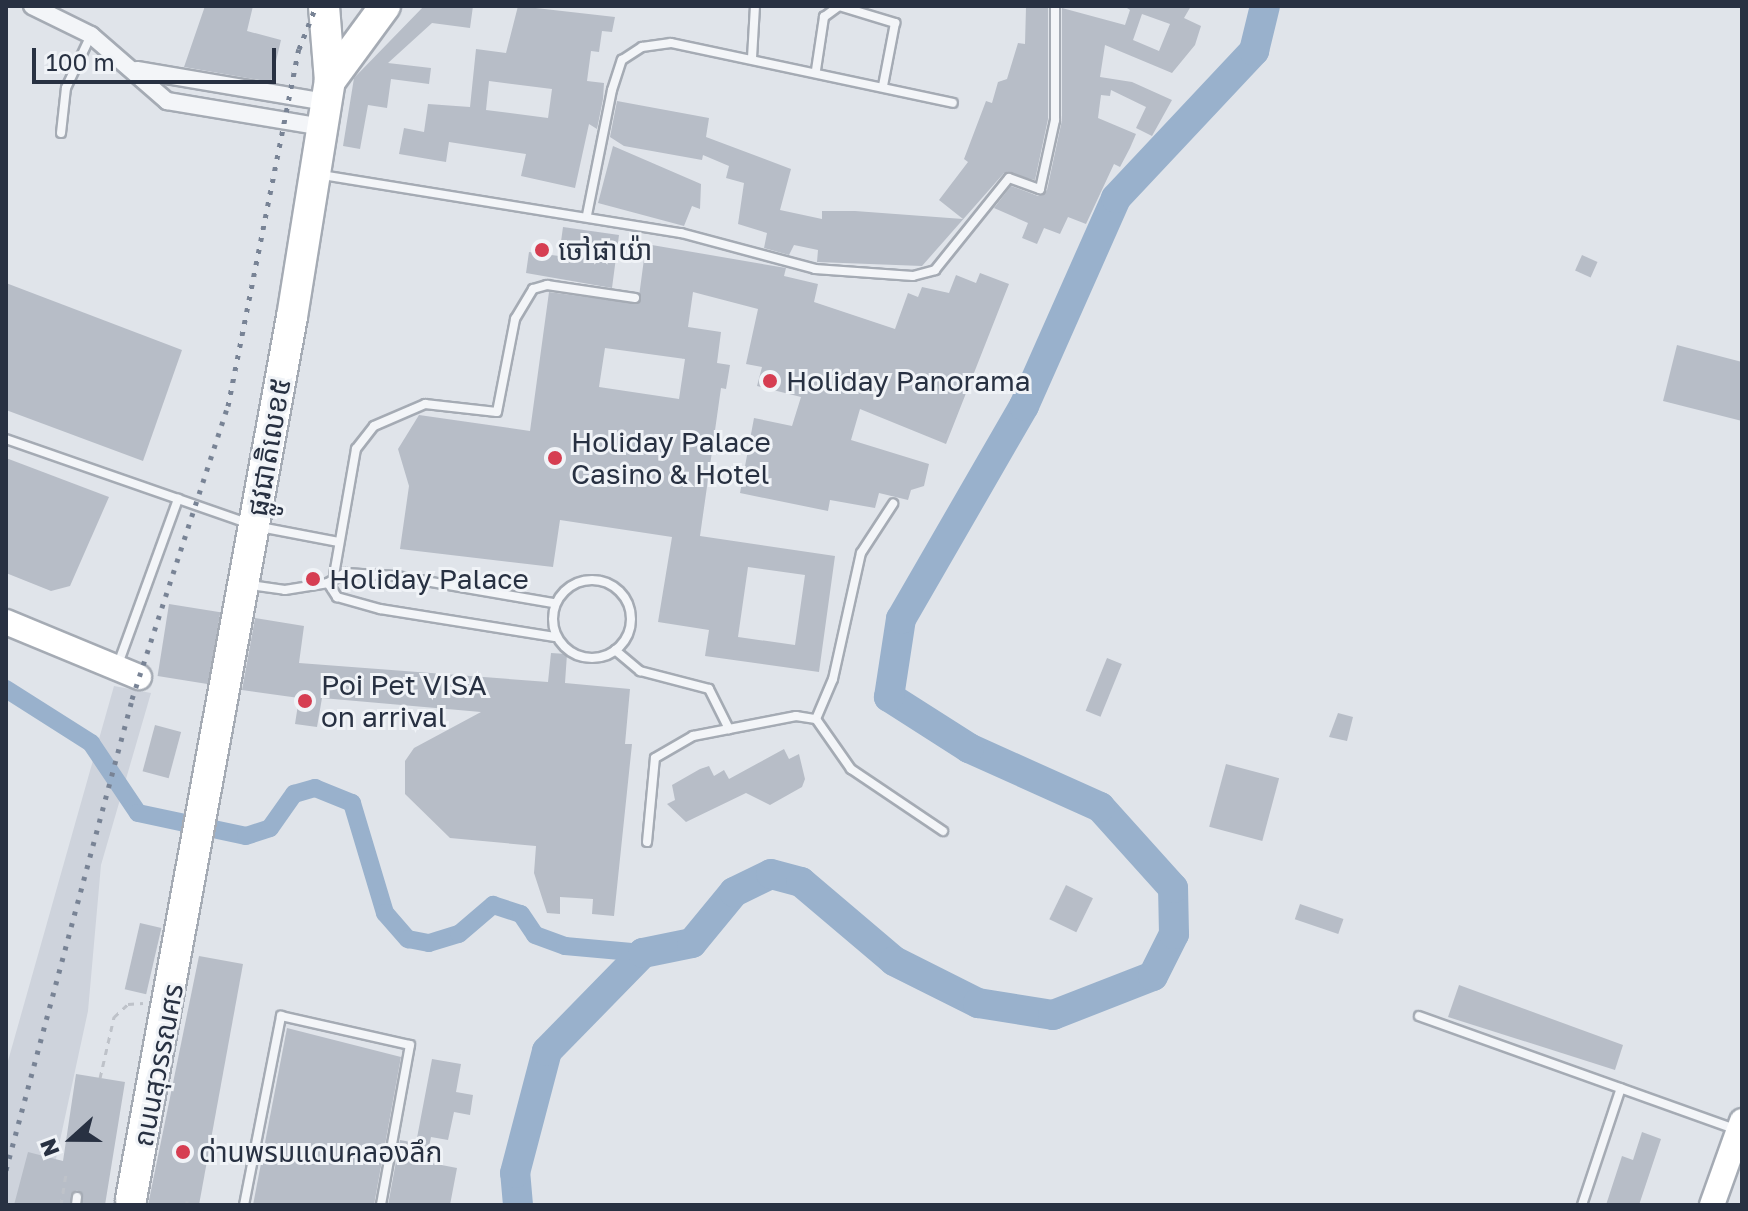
<!DOCTYPE html>
<html>
<head>
<meta charset="utf-8">
<style>
	body { margin:0 }
	#map { position:relative; width:1748px; height:1211px; overflow:hidden; background:#e0e4ea; font-family:"Golos Text","Noto Sans Khmer","Noto Sans Thai",sans-serif }
	div>[style] { position:absolute }
	.built>* { inset:0; background:#ced3dc }
	.canal>* { height:18px; margin:-9px; padding:0 9px; transform-origin:9px; border-radius:9px; background:#99b1cc }
	.river>* { height:30px; margin:-15px; padding:0 15px; transform-origin:15px; border-radius:15px; background:#99b1cc }
	.building>* { inset:0; background:#b7bdc7; transform-origin:0 0 }
	.path>* { height:3px; margin-top:-1.5px; transform-origin:0; background:repeating-linear-gradient(90deg,#bec2c9 0 6px,transparent 0 12px) }
	.roads { filter:drop-shadow(2px 0 #a5abb4) drop-shadow(-2px 0 #a5abb4) drop-shadow(0 2px #a5abb4) drop-shadow(0 -2px #a5abb4) }
	.lane>* { height:8px; margin:-4px; padding:0 4px; transform-origin:4px; border-radius:4px; background:#f3f5f8 }
	.lane>.ring { margin:-4px; padding:0; box-sizing:content-box; background:none; border:8px solid #f3f5f8; border-radius:50% }
	.street>* { height:16px; margin:-8px; padding:0 8px; transform-origin:8px; border-radius:8px; background:#f3f5f8 }
	.secondary>* { height:24px; margin:-12px; padding:0 12px; transform-origin:12px; border-radius:12px; background:#fff }
	.highway>* { height:30px; margin:-15px; padding:0 15px; transform-origin:15px; border-radius:15px; background:#fff }
	.rail>* { height:5px; margin-top:-2.5px; transform-origin:0; background:repeating-linear-gradient(90deg,#788395 0 4px,transparent 0 12px) }
	.dots>* { width:22px; height:22px; translate:-50% -50%; box-sizing:border-box; border:4px solid #f0f3f7; border-radius:50% }
	span { translate:-50% -50%; white-space:nowrap; text-align:center; line-height:1.15; -webkit-text-stroke:6px #f0f3f7; paint-order:stroke }
	.poi-label { font-size:28px; color:#283142 }
	.left { translate:0 -50%; text-align:left }
	.street-label { font-size:28px; color:#283142 }
	.frame { position:absolute; inset:0; border:8px solid #283142; pointer-events:none }
	.north { position:absolute; left:32px; top:1099px; width:80px; height:80px; -webkit-text-stroke:6px #f0f3f7; paint-order:stroke; rotate:249deg; font-size:22px; font-weight:700; line-height:32px; text-align:center; color:#283142 }
	.north::after { content:''; display:block; margin:auto; width:28px; height:36px; background:#283142; clip-path:polygon(50% 0,100% 100%,50% 72%,0 100%) }
	.scale { position:absolute; left:32px; top:48px; width:244px; height:36px; box-sizing:border-box; border:4px solid #283142; border-top:0; padding-left:10px; font-size:24px; line-height:28px; white-space:nowrap; color:#283142; -webkit-text-stroke:6px #f0f3f7; paint-order:stroke }
</style>
</head>
<body>
<div id="map">
	<div class="built">
		<div style="clip-path:polygon(114px 686px,151px 693px,101px 865px,88px 1011px,46px 1205px,6px 1205px,6px 1068px)"></div>
	</div>
	<div class="canal">
		<div style="left:6px;top:689px;width:101px;rotate:32.4deg"></div>
		<div style="left:91px;top:743px;width:84px;rotate:56.1deg"></div>
		<div style="left:138px;top:813px;width:110px;rotate:12deg"></div>
		<div style="left:246px;top:836px;width:25px;rotate:-18deg"></div>
		<div style="left:270px;top:828px;width:42px;rotate:-54.8deg"></div>
		<div style="left:294px;top:794px;width:22px;rotate:-16deg"></div>
		<div style="left:315px;top:788px;width:40px;rotate:22deg"></div>
		<div style="left:352px;top:803px;width:115px;rotate:73.3deg"></div>
		<div style="left:385px;top:913px;width:35px;rotate:49deg"></div>
		<div style="left:408px;top:939px;width:21px;rotate:11deg"></div>
		<div style="left:429px;top:943px;width:31px;rotate:-17deg"></div>
		<div style="left:459px;top:934px;width:45px;rotate:-40.5deg"></div>
		<div style="left:493px;top:905px;width:29px;rotate:18deg"></div>
		<div style="left:521px;top:914px;width:25px;rotate:56deg"></div>
		<div style="left:535px;top:935px;width:32px;rotate:20deg"></div>
		<div style="left:565px;top:946px;width:78px;rotate:5.1deg"></div>
	</div>
	<div class="river">
		<div style="left:518px;top:1205px;width:32px;rotate:-95deg"></div>
		<div style="left:515px;top:1173px;width:126px;rotate:-75.3deg"></div>
		<div style="left:547px;top:1051px;width:137px;rotate:-45.6deg"></div>
		<div style="left:643px;top:953px;width:50px;rotate:-11.5deg"></div>
		<div style="left:692px;top:943px;width:66px;rotate:-50.5deg"></div>
		<div style="left:734px;top:892px;width:41px;rotate:-25.9deg"></div>
		<div style="left:771px;top:874px;width:31px;rotate:15deg"></div>
		<div style="left:801px;top:882px;width:122px;rotate:40.3deg"></div>
		<div style="left:894px;top:961px;width:94px;rotate:26.6deg"></div>
		<div style="left:978px;top:1003px;width:76px;rotate:9.1deg"></div>
		<div style="left:1053px;top:1015px;width:107px;rotate:-21.3deg"></div>
		<div style="left:1153px;top:976px;width:47px;rotate:-63.4deg"></div>
		<div style="left:1174px;top:934px;width:46px;rotate:-91.2deg"></div>
		<div style="left:1173px;top:888px;width:109px;rotate:-132deg"></div>
		<div style="left:1100px;top:807px;width:144px;rotate:-155.8deg"></div>
		<div style="left:969px;top:748px;width:95px;rotate:-147.5deg"></div>
		<div style="left:889px;top:697px;width:79px;rotate:-81.3deg"></div>
		<div style="left:901px;top:619px;width:246px;rotate:-60deg"></div>
		<div style="left:1024px;top:406px;width:227px;rotate:-66.1deg"></div>
		<div style="left:1116px;top:198px;width:202px;rotate:-46.8deg"></div>
		<div style="left:1254px;top:51px;width:46px;rotate:-76.3deg"></div>
	</div>
	<div class="building">
		<div style="clip-path:polygon(205px 6px,253px 6px,247px 31px,281px 40px,271px 82px,184px 67px)"></div>
		<div style="clip-path:polygon(424px 6px,473px 6px,470px 28px,432px 23px,388px 63px,431px 68px,429px 84px,391px 79px,387px 108px,368px 105px,360px 149px,343px 146px,354px 78px)"></div>
		<div style="clip-path:polygon(evenodd,518px 6px,615px 17px,612px 32px,602px 31px,599px 52px,591px 51px,587px 81px,604px 83px,603px 99px,597px 129px,589px 124px,575px 188px,521px 176px,526px 154px,449px 142px,446px 162px,399px 154px,404px 128px,424px 132px,428px 104px,470px 107px,476px 49px,506px 53px,518px 6px,489px 81px,552px 89px,548px 118px,486px 110px,489px 81px)"></div>
		<div style="clip-path:polygon(evenodd,1124px 6px,1191px 6px,1184px 18px,1201px 26px,1195px 45px,1172px 73px,1105px 45px,1100px 77px,1132px 82px,1172px 100px,1152px 136px,1136px 128px,1146px 107px,1111px 90px,1110px 96px,1101px 95px,1098px 118px,1136px 134px,1130px 148px,1120px 167px,1114px 164px,1086px 224px,1068px 217px,1060px 234px,1044px 228px,1037px 244px,1022px 238px,1028px 223px,994px 208px,1011px 186px,1038px 196px,1047px 190px,1062px 120px,1062px 8px,1125px 25px,1130px 10px,1124px 6px,1142px 14px,1170px 24px,1159px 51px,1133px 40px,1142px 14px)"></div>
		<div style="clip-path:polygon(1026px 7px,1048px 7px,1048px 119px,1035px 180px,1004px 173px,922px 266px,817px 262px,818px 250px,794px 245px,789px 255px,764px 248px,767px 233px,738px 224px,744px 183px,726px 178px,729px 166px,703px 155px,702px 160px,624px 146px,610px 137px,617px 101px,709px 118px,706px 137px,791px 169px,780px 210px,822px 219px,822px 211px,855px 211px,963px 219px,939px 200px,968px 162px,964px 159px,986px 101px,992px 103px,998px 82px,1007px 79px,1018px 43px,1025px 44px)"></div>
		<div style="clip-path:polygon(613px 146px,701px 184px,700px 209px,692px 206px,684px 226px,598px 203px)"></div>
		<div style="clip-path:polygon(563px 227px,619px 235px,612px 288px,526px 273px,529px 252px,559px 256px)"></div>
		<div style="clip-path:polygon(evenodd,646px 244px,786px 268px,784px 276px,818px 284px,814px 302px,895px 329px,908px 293px,918px 297px,922px 287px,949px 293px,956px 275px,976px 283px,980px 273px,1009px 284px,946px 444px,860px 409px,851px 440px,929px 464px,924px 486px,911px 490px,908px 500px,879px 493px,875px 508px,830px 500px,828px 511px,740px 493px,754px 418px,792px 426px,801px 397px,757px 386px,762px 367px,746px 364px,758px 309px,693px 292px,688px 327px,721px 332px,717px 363px,730px 365px,726px 389px,721px 388px,700px 536px,835px 556px,819px 672px,705px 656px,709px 630px,658px 622px,672px 537px,560px 520px,553px 567px,400px 549px,409px 486px,398px 449px,419px 415px,530px 431px,549px 292px,638px 304px,646px 244px,605px 348px,685px 359px,679px 399px,599px 387px,605px 348px,646px 244px,748px 567px,805px 575px,795px 645px,738px 637px,748px 567px)"></div>
		<div style="left:1582px;top:255px;width:17px;height:17px;rotate:24deg"></div>
		<div style="clip-path:polygon(6px 283px,182px 350px,143px 461px,6px 410px)"></div>
		<div style="clip-path:polygon(1677px 345px,1742px 362px,1742px 421px,1663px 401px)"></div>
		<div style="clip-path:polygon(6px 458px,109px 497px,70px 586px,51px 591px,6px 573px)"></div>
		<div style="left:169px;top:604px;width:52px;height:73px;rotate:9deg"></div>
		<div style="clip-path:polygon(255px 618px,304px 626px,299px 663px,548px 682px,551px 653px,567px 654px,565px 683px,630px 689px,625px 744px,632px 744px,614px 916px,592px 914px,593px 899px,560px 897px,560px 914px,547px 913px,534px 873px,536px 846px,450px 838px,405px 794px,405px 761px,414px 748px,481px 712px,322px 698px,317px 727px,295px 724px,299px 698px,242px 690px)"></div>
		<div style="left:1107px;top:658px;width:16px;height:57px;rotate:22deg"></div>
		<div style="clip-path:polygon(1338px 713px,1353px 717px,1347px 741px,1329px 737px)"></div>
		<div style="left:155px;top:725px;width:27px;height:48px;rotate:15deg"></div>
		<div style="clip-path:polygon(784px 749px,789px 759px,799px 754px,805px 779px,802px 787px,770px 805px,746px 793px,686px 822px,667px 804px,675px 800px,672px 785px,700px 769px,709px 766px,714px 776px,724px 770px,729px 779px)"></div>
		<div style="left:1226px;top:764px;width:55px;height:65px;rotate:15deg"></div>
		<div style="left:1066px;top:885px;width:30px;height:38px;rotate:26deg"></div>
		<div style="left:1300px;top:904px;width:46px;height:16px;rotate:19deg"></div>
		<div style="left:140px;top:923px;width:22px;height:68px;rotate:13deg"></div>
		<div style="clip-path:polygon(199px 956px,243px 964px,199px 1205px,148px 1205px)"></div>
		<div style="clip-path:polygon(1459px 985px,1623px 1045px,1615px 1070px,1448px 1017px)"></div>
		<div style="clip-path:polygon(287px 1028px,401px 1057px,374px 1205px,253px 1205px)"></div>
		<div style="clip-path:polygon(432px 1059px,461px 1064px,456px 1092px,473px 1095px,470px 1115px,454px 1112px,448px 1140px,431px 1137px,426px 1162px,457px 1168px,450px 1205px,388px 1205px,400px 1140px,416px 1143px)"></div>
		<div style="clip-path:polygon(76px 1074px,125px 1082px,105px 1205px,83px 1205px,77px 1190px,69px 1205px,14px 1205px,28px 1152px,63px 1161px)"></div>
		<div style="clip-path:polygon(1642px 1132px,1661px 1139px,1639px 1205px,1606px 1205px,1622px 1156px,1633px 1160px)"></div>
	</div>
	<div class="path">
		<div style="left:100px;top:1078px;width:63px;rotate:-77.1deg"></div>
		<div style="left:114px;top:1017px;width:19px;rotate:-43deg"></div>
		<div style="left:128px;top:1004px;width:15px;rotate:-4deg"></div>
		<div style="left:61px;top:1205px;width:30px;rotate:-81deg"></div>
		<div style="left:187px;top:1205px;width:4px;rotate:-90deg"></div>
	</div>
	<div class="roads">
		<div class="lane">
			<div style="left:839px;top:6px;width:59px;rotate:16.9deg"></div>
			<div style="left:895px;top:23px;width:64px;rotate:100.8deg"></div>
			<div style="left:752px;top:58px;width:52px;rotate:-86.7deg"></div>
			<div style="left:816px;top:70px;width:54px;rotate:-81.4deg"></div>
			<div style="left:824px;top:17px;width:19px;rotate:-36deg"></div>
			<div style="left:61px;top:133px;width:45px;rotate:-83.7deg"></div>
			<div style="left:66px;top:88px;width:59px;rotate:-64.7deg"></div>
			<div style="left:322px;top:175px;width:364px;rotate:9.2deg"></div>
			<div style="left:681px;top:233px;width:139px;rotate:15deg"></div>
			<div style="left:815px;top:269px;width:98px;rotate:4.1deg"></div>
			<div style="left:913px;top:276px;width:23px;rotate:-15deg"></div>
			<div style="left:935px;top:270px;width:118px;rotate:-51.2deg"></div>
			<div style="left:1009px;top:178px;width:33px;rotate:20deg"></div>
			<div style="left:1040px;top:189px;width:71px;rotate:-77.7deg"></div>
			<div style="left:1055px;top:120px;width:114px;rotate:-90deg"></div>
			<div style="left:587px;top:215px;width:127px;rotate:-78.7deg"></div>
			<div style="left:612px;top:90px;width:32px;rotate:-72deg"></div>
			<div style="left:622px;top:60px;width:24px;rotate:-33deg"></div>
			<div style="left:642px;top:47px;width:29px;rotate:-8deg"></div>
			<div style="left:671px;top:43px;width:288px;rotate:12deg"></div>
			<div style="left:6px;top:439px;width:255px;rotate:19.2deg"></div>
			<div style="left:260px;top:527px;width:80px;rotate:10.8deg"></div>
			<div style="left:334px;top:575px;width:128px;rotate:-80.1deg"></div>
			<div style="left:356px;top:449px;width:29px;rotate:-52deg"></div>
			<div style="left:374px;top:426px;width:56px;rotate:-23.3deg"></div>
			<div style="left:425px;top:404px;width:72px;rotate:6.3deg"></div>
			<div style="left:497px;top:412px;width:95px;rotate:-79deg"></div>
			<div style="left:515px;top:319px;width:35px;rotate:-59deg"></div>
			<div style="left:533px;top:289px;width:15px;rotate:-16deg"></div>
			<div style="left:547px;top:285px;width:89px;rotate:8.4deg"></div>
			<div class="ring" style="left:553px;top:580px;width:70px;height:70px"></div>
			<div style="left:250px;top:585px;width:35px;rotate:8deg"></div>
			<div style="left:285px;top:590px;width:44px;rotate:-9.2deg"></div>
			<div style="left:553px;top:603px;width:159px;rotate:-170.2deg"></div>
			<div style="left:396px;top:576px;width:51px;rotate:-176.6deg"></div>
			<div style="left:345px;top:573px;width:20px;rotate:150deg"></div>
			<div style="left:328px;top:583px;width:17px;rotate:57deg"></div>
			<div style="left:337px;top:597px;width:45px;rotate:15.6deg"></div>
			<div style="left:380px;top:609px;width:177px;rotate:9.1deg"></div>
			<div style="left:615px;top:650px;width:33px;rotate:40deg"></div>
			<div style="left:640px;top:671px;width:71px;rotate:14.6deg"></div>
			<div style="left:709px;top:689px;width:45px;rotate:63.4deg"></div>
			<div style="left:118px;top:664px;width:176px;rotate:-70deg"></div>
			<div style="left:816px;top:719px;width:43px;rotate:-67deg"></div>
			<div style="left:833px;top:679px;width:129px;rotate:-77.5deg"></div>
			<div style="left:861px;top:553px;width:59px;rotate:-56.9deg"></div>
			<div style="left:647px;top:842px;width:84px;rotate:-84.6deg"></div>
			<div style="left:655px;top:758px;width:44px;rotate:-30.1deg"></div>
			<div style="left:693px;top:736px;width:105px;rotate:-11deg"></div>
			<div style="left:796px;top:716px;width:20px;rotate:9deg"></div>
			<div style="left:816px;top:719px;width:61px;rotate:55deg"></div>
			<div style="left:851px;top:769px;width:111px;rotate:34deg"></div>
			<div style="left:1419px;top:1016px;width:339px;rotate:19.7deg"></div>
			<div style="left:76px;top:1205px;width:8px;rotate:-83deg"></div>
			<div style="left:244px;top:1205px;width:193px;rotate:-78.9deg"></div>
			<div style="left:281px;top:1016px;width:132px;rotate:12.7deg"></div>
			<div style="left:410px;top:1045px;width:163px;rotate:100.3deg"></div>
			<div style="left:1582px;top:1205px;width:123px;rotate:-71.6deg"></div>
		</div>
		<div class="street">
			<div style="left:32px;top:6px;width:66px;rotate:26.2deg"></div>
			<div style="left:91px;top:35px;width:101px;rotate:41deg"></div>
			<div style="left:167px;top:101px;width:157px;rotate:9.5deg"></div>
			<div style="left:137px;top:70px;width:192px;rotate:9.6deg"></div>
		</div>
		<div class="secondary">
			<div style="left:6px;top:622px;width:144px;rotate:22.5deg"></div>
			<div style="left:1712px;top:1205px;width:89px;rotate:-70.3deg"></div>
		</div>
		<div class="highway">
			<div style="left:330px;top:81px;width:93px;rotate:-53.7deg"></div>
			<div style="left:131px;top:1199px;width:897px;rotate:-79.66deg"></div>
			<div style="left:292px;top:317px;width:239px;rotate:-80.9deg"></div>
			<div style="left:330px;top:81px;width:75px;rotate:-94.6deg"></div>
		</div>
	</div>
	<div class="rail">
		<div style="left:6px;top:1170px;width:488px;rotate:-75deg"></div>
		<div style="left:132px;top:699px;width:308px;rotate:-71.9deg"></div>
		<div style="left:228px;top:406px;width:364px;rotate:-78.8deg"></div>
		<div style="left:299px;top:49px;width:46px;rotate:-68.4deg"></div>
	</div>
	<div class="dots">
		<div style="left:542px;top:250px;background:#d63e52"></div>
		<div style="left:770px;top:381px;background:#d63e52"></div>
		<div style="left:555px;top:458px;background:#d63e52"></div>
		<div style="left:313px;top:579px;background:#d63e52"></div>
		<div style="left:305px;top:701px;background:#d63e52"></div>
		<div style="left:183px;top:1152px;background:#d63e52"></div>
	</div>
	<div class="poi-label">
		<span class="left" style="left:558px;top:250px">ចៅផាយ៉ា</span>
		<span class="left" style="left:786px;top:381px">Holiday Panorama</span>
		<span class="left" style="left:571px;top:458px">Holiday Palace<br>Casino &amp; Hotel</span>
		<span class="left" style="left:329px;top:579px">Holiday Palace</span>
		<span class="left" style="left:321px;top:701px">Poi Pet VISA<br>on arrival</span>
		<span class="left" style="left:199px;top:1152px">ด่านพรมแดนคลองลึก</span>
	</div>
	<div class="street-label">
		<span style="left:269px;top:447px;rotate:-80deg">ផ្លូវជាតិលេខ៥</span>
		<span style="left:158px;top:1065px;rotate:-79deg">ถนนสุวรรณศร</span>
	</div>
	<div class="frame"></div>
	<div class="north">N</div>
	<div class="scale">100 m</div>
</div>
</body>
</html>
